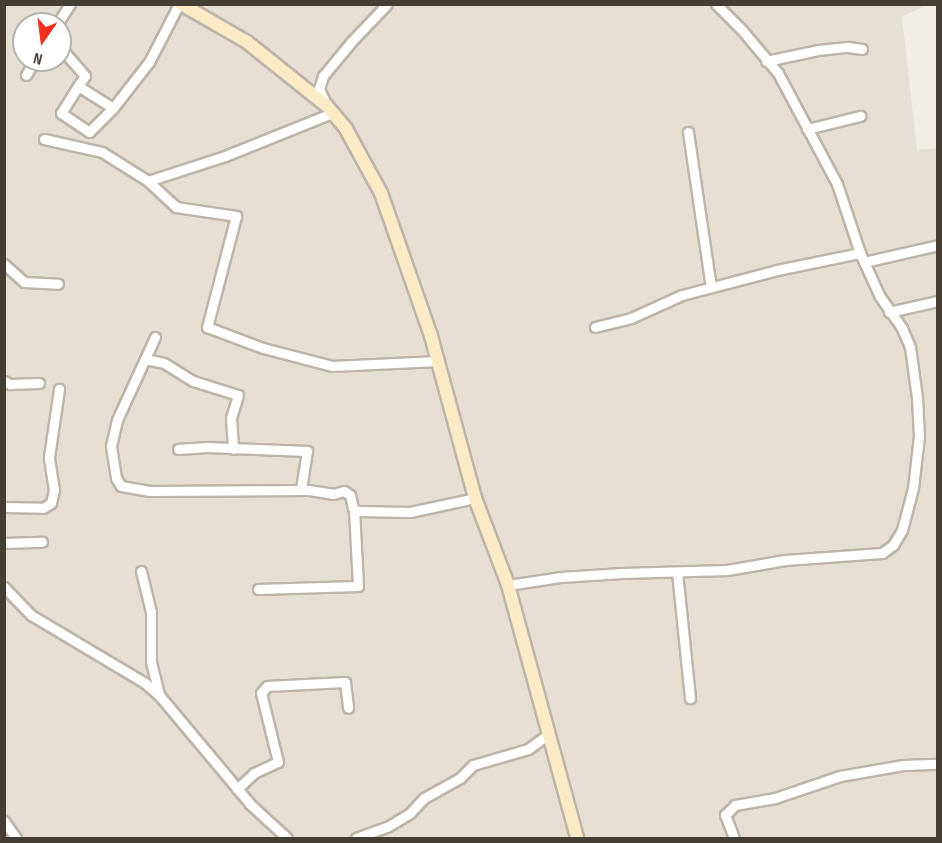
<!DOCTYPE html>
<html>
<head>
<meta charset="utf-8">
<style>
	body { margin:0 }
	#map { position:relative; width:942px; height:843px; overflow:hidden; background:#f2eee6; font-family:"Sofia Sans Condensed",sans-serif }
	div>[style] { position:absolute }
	.residential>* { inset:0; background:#e6dfd4 }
	.roads { filter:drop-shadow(2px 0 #bdb5a9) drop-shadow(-2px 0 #bdb5a9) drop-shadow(0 2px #bdb5a9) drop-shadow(0 -2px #bdb5a9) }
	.street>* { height:9px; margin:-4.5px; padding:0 4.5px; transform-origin:4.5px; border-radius:4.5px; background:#fff }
	.secondary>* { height:12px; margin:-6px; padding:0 6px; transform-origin:6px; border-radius:6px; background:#fcebc6 }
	span { translate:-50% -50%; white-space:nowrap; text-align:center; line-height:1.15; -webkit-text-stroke:4.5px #fff; paint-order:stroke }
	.frame { position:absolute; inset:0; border:6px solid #443e35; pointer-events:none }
	.north { position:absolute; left:12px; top:12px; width:60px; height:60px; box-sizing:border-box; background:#fff; border:2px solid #b4b2ae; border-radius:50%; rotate:194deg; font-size:16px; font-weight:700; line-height:24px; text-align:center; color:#443e35 }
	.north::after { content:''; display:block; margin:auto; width:21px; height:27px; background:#f1301e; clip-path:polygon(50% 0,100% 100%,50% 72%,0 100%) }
</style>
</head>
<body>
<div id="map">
	<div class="residential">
		<div style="clip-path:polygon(evenodd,5px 5px,926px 5px,902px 17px,917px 150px,938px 148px,937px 838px,5px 838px,5px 5px,24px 24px,60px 24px,60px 60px,24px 60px,24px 24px)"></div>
	</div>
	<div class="roads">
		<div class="street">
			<div style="left:57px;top:24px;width:24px;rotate:-57deg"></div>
			<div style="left:60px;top:47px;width:38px;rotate:49deg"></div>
			<div style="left:85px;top:76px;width:12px;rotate:125deg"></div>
			<div style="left:78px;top:86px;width:32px;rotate:122deg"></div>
			<div style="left:61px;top:113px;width:34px;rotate:34deg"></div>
			<div style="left:89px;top:132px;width:34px;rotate:-45deg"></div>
			<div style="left:113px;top:108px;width:41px;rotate:-147.8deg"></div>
			<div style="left:766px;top:61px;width:53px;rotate:-11.9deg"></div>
			<div style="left:818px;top:50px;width:30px;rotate:-6deg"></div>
			<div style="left:848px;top:47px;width:14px;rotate:8deg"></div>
			<div style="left:26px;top:75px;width:17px;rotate:-59deg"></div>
			<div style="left:326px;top:104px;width:17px;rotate:-115deg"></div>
			<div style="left:319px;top:89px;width:14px;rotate:-73deg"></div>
			<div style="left:323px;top:76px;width:44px;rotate:-50.5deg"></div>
			<div style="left:351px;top:42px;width:52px;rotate:-46.5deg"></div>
			<div style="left:113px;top:108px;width:58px;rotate:-52deg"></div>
			<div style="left:149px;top:62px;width:65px;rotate:-62.7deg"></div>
			<div style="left:807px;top:129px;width:55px;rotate:-13.8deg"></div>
			<div style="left:688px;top:132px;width:157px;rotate:81.6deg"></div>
			<div style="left:44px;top:139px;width:59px;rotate:12.6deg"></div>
			<div style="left:102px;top:152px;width:54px;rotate:32.2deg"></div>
			<div style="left:148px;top:181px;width:81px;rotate:-18deg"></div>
			<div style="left:225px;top:156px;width:115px;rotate:-21.9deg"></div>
			<div style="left:148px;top:181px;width:38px;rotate:43deg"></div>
			<div style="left:176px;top:207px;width:61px;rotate:8.5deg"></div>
			<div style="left:236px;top:216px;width:115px;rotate:104.6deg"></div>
			<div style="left:207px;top:327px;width:60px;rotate:20.6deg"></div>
			<div style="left:263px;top:348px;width:71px;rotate:14.6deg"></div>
			<div style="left:332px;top:366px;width:106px;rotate:-2.7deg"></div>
			<div style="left:864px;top:262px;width:76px;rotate:-12.9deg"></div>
			<div style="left:4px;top:264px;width:27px;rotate:42deg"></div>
			<div style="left:24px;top:282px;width:34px;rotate:3deg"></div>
			<div style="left:889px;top:312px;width:50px;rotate:-12.7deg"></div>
			<div style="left:595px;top:327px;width:37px;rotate:-14deg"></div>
			<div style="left:631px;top:318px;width:56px;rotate:-24.3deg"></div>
			<div style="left:682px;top:295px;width:98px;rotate:-14.7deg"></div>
			<div style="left:777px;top:270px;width:85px;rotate:-11.6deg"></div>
			<div style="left:155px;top:337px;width:91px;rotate:114.6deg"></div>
			<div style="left:117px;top:420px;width:27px;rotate:103deg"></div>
			<div style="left:111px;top:446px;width:32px;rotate:81deg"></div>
			<div style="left:116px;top:478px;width:9px;rotate:58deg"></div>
			<div style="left:121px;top:486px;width:29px;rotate:10deg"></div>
			<div style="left:150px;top:491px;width:159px;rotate:-0.4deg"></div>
			<div style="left:309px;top:490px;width:24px;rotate:9deg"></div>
			<div style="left:333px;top:494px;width:11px;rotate:-15deg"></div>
			<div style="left:344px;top:491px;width:7px;rotate:34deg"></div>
			<div style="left:350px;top:495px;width:13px;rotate:77deg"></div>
			<div style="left:353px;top:508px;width:4px;rotate:45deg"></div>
			<div style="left:356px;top:511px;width:54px;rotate:1.1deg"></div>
			<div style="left:410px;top:512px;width:66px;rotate:-12.2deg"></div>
			<div style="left:145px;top:359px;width:19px;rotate:12deg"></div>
			<div style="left:164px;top:363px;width:34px;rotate:32deg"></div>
			<div style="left:193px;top:381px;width:47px;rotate:17.3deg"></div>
			<div style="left:238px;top:395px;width:24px;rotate:107deg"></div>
			<div style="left:231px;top:418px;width:31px;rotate:86deg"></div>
			<div style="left:4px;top:381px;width:7px;rotate:27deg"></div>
			<div style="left:10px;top:384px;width:29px;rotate:-2deg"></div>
			<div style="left:178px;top:449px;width:29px;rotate:-4deg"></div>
			<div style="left:207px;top:447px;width:100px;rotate:2.3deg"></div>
			<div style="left:307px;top:451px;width:39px;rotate:99deg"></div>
			<div style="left:4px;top:507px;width:39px;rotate:1deg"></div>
			<div style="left:43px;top:508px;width:9px;rotate:-32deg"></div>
			<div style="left:51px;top:503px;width:13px;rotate:-77deg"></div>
			<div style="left:54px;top:490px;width:33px;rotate:-99deg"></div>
			<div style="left:49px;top:457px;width:69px;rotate:-81.6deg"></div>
			<div style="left:4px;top:543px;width:38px;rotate:-2deg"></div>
			<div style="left:141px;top:571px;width:42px;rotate:76.3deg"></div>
			<div style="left:151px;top:612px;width:50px;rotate:90deg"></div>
			<div style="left:151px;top:662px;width:34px;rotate:76deg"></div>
			<div style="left:677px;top:572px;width:127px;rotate:84.1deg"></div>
			<div style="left:508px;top:585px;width:54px;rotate:-8.6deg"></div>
			<div style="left:561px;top:577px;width:61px;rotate:-3.8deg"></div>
			<div style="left:622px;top:573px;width:105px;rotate:-1.6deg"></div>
			<div style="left:727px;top:570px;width:59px;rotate:-9.8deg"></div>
			<div style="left:785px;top:560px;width:97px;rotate:-4.1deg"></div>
			<div style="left:882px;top:553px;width:14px;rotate:-36deg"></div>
			<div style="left:893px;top:545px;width:17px;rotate:-59deg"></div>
			<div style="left:902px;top:530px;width:43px;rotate:-75.3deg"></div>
			<div style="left:913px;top:488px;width:52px;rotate:-83.4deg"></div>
			<div style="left:919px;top:436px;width:38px;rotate:-93deg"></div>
			<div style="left:917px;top:398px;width:51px;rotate:-97.8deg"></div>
			<div style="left:910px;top:347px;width:21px;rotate:-113deg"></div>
			<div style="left:902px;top:328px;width:38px;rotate:-125deg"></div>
			<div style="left:880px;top:297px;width:48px;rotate:-114.4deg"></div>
			<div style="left:860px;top:253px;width:73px;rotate:-108.4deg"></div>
			<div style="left:837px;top:184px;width:126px;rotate:-118deg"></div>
			<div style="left:778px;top:73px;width:56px;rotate:-129.9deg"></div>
			<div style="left:742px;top:30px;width:37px;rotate:-135deg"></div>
			<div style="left:4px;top:587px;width:39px;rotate:46deg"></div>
			<div style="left:31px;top:615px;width:133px;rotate:30.8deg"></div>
			<div style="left:145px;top:683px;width:18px;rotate:41deg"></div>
			<div style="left:159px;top:695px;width:142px;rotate:50.1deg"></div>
			<div style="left:250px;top:804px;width:50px;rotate:42.6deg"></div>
			<div style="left:258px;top:589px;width:100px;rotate:-1.7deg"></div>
			<div style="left:358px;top:586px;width:76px;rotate:-93deg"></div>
			<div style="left:237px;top:789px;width:23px;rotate:-43deg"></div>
			<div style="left:254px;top:773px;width:26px;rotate:-25deg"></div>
			<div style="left:278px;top:762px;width:71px;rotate:-103.8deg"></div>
			<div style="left:261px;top:693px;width:9px;rotate:-49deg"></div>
			<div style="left:267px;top:686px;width:78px;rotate:-2.9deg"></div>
			<div style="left:345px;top:682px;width:26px;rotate:83deg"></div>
			<div style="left:4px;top:821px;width:21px;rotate:55deg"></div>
			<div style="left:356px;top:838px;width:33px;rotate:-20deg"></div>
			<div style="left:387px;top:827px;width:27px;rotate:-31deg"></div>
			<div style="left:410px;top:813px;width:21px;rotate:-47deg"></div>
			<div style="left:424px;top:798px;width:41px;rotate:-29.1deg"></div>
			<div style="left:460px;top:778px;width:18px;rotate:-45deg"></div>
			<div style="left:473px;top:765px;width:57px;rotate:-16.2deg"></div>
			<div style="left:528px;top:749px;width:24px;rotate:-36deg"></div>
			<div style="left:734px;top:838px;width:25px;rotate:-111deg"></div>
			<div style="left:725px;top:815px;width:14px;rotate:-45deg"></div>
			<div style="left:735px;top:805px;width:41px;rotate:-9.9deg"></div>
			<div style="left:775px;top:798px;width:69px;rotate:-18.7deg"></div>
			<div style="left:840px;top:776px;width:64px;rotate:-9.9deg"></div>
			<div style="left:903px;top:765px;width:35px;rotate:-2deg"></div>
		</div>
		<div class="secondary">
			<div style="left:181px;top:4px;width:76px;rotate:29.9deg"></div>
			<div style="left:247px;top:42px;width:102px;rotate:38.7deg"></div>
			<div style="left:327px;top:106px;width:30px;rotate:50deg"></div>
			<div style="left:346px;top:129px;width:73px;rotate:61.3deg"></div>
			<div style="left:381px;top:193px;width:151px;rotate:70.7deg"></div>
			<div style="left:431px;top:336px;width:168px;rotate:74.8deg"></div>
			<div style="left:475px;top:498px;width:93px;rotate:69.2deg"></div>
			<div style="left:508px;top:585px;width:262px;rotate:74.7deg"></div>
		</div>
	</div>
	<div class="frame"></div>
	<div class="north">N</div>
</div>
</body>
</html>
